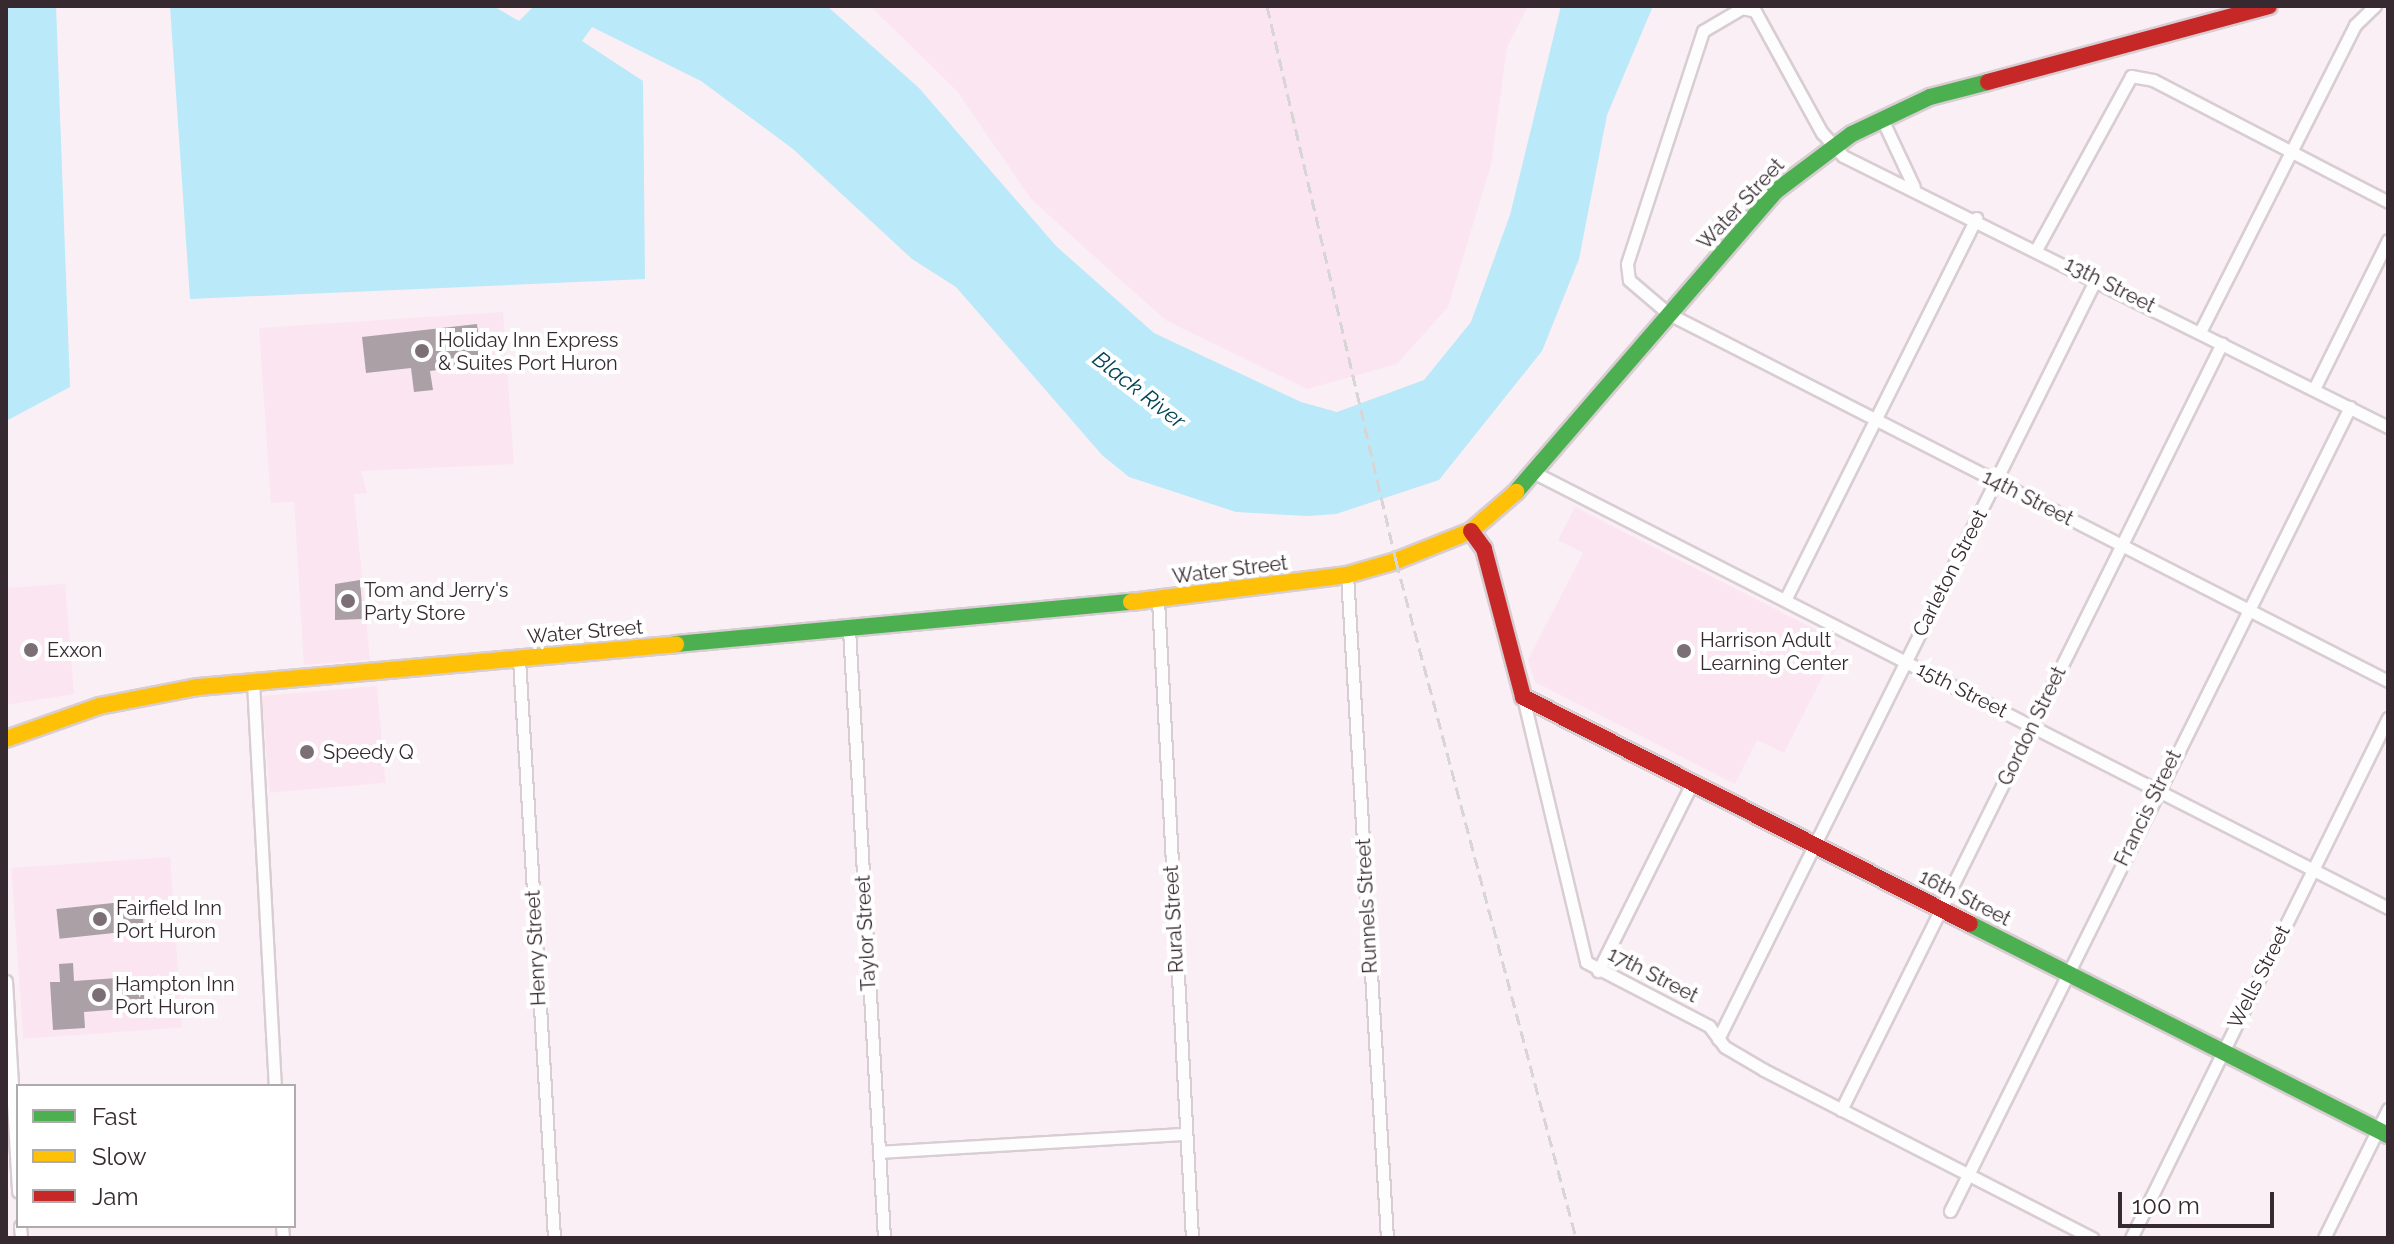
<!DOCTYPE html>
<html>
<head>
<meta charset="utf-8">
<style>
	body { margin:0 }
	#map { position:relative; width:2394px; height:1244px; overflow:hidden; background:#faeff4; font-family:Raleway,sans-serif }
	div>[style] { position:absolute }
	.built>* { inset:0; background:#fbe5f0; transform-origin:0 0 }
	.water>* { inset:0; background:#bae9f9 }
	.building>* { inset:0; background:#aaa0a5; transform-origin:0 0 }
	.roads { filter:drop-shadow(2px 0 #d8cdd2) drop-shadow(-2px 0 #d8cdd2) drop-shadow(0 2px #d8cdd2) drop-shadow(0 -2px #d8cdd2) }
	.street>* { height:11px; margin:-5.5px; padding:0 5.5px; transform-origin:5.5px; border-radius:5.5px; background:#fefdfd }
	.fast>* { height:16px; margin:-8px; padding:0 8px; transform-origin:8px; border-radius:8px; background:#4caf50 }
	.slow>* { height:16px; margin:-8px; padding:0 8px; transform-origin:8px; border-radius:8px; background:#ffc107 }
	.jam>* { height:16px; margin:-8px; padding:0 8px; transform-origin:8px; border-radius:8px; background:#c62828 }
	.rail>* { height:3px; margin-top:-1.5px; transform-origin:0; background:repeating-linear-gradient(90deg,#d8d5d6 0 12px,transparent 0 18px) }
	.dots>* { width:22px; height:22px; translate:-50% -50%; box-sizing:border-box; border:4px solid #fff; border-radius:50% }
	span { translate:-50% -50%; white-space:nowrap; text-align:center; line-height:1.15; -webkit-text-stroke:8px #fff; paint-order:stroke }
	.street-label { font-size:20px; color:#362a30 }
	.poi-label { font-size:20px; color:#362a30 }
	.left { translate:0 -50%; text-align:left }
	.water-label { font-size:22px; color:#034554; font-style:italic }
	.frame { position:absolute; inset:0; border:8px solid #362a30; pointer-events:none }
	.legend { position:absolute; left:16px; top:1084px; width:280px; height:144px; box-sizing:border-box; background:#fff; border:2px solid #afaaac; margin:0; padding:10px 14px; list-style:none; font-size:24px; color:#362a30 }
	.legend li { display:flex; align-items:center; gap:16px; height:40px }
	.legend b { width:40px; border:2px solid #afaaac }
	.scale { position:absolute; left:2118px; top:1192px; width:156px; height:36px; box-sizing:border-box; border:4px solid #362a30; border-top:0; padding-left:10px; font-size:24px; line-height:28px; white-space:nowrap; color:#362a30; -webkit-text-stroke:6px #fff; paint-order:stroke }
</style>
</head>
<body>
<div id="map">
	<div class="built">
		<div style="clip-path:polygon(870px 6px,1528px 6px,1507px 47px,1491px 165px,1448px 307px,1397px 364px,1307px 389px,1167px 321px,1116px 276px,1031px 199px,957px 91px)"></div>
		<div style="clip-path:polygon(503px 312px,514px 464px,361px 471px,367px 493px,354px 494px,370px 660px,304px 665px,294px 502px,271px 503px,259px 328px)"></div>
		<div style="clip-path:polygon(1575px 507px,1840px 642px,1784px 753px,1757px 740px,1735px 784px,1535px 682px,1528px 660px,1583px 553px,1558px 540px)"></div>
		<div style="clip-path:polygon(65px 584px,74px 694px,6px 705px,6px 588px)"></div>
		<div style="left:377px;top:686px;width:97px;height:116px;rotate:85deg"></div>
		<div style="left:170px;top:857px;width:171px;height:159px;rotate:86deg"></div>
	</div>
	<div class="water">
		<div style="clip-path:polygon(6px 6px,56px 6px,70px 387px,6px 421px)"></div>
		<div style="clip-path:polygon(170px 6px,493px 6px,519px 21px,534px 6px,827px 6px,919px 88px,1056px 246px,1154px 333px,1301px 402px,1337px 412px,1424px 380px,1471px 322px,1510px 215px,1561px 6px,1653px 6px,1607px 115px,1579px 259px,1542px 351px,1439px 480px,1336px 514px,1308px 516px,1236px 512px,1129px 477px,1102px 455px,956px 287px,912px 259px,793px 149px,701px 81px,592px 27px,582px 41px,643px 81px,645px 279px,190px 299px)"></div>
	</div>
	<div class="building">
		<div style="clip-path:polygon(477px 324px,482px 364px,430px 371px,433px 390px,414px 392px,411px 368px,366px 373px,362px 337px)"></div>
		<div style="clip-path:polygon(360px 580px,363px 619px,335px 620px,335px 584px)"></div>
		<div style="left:141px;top:900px;width:30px;height:85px;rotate:84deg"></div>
		<div style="clip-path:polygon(73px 963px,74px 981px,147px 976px,149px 1007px,84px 1012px,85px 1028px,53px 1030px,50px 982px,60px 982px,59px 964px)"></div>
	</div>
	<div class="roads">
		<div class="street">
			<div style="left:1881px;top:117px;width:77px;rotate:64.8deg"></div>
			<div style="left:2037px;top:248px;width:196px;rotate:-61.3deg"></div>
			<div style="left:2131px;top:76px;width:22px;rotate:10deg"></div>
			<div style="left:2153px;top:80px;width:265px;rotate:27.4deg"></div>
			<div style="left:2200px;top:332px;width:344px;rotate:-63.2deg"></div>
			<div style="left:2355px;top:25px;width:28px;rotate:-44deg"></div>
			<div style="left:2314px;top:389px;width:166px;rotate:-63.6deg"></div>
			<div style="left:2388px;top:427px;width:609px;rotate:-153.56deg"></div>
			<div style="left:1843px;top:156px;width:31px;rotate:-132deg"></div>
			<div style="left:1822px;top:133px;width:139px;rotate:-118.8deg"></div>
			<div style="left:1755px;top:11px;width:13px;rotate:-167deg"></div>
			<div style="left:1742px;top:8px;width:45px;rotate:149.5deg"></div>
			<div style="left:1703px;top:31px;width:245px;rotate:108.1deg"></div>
			<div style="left:1627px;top:264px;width:16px;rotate:83deg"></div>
			<div style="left:1629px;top:280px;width:52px;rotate:40.4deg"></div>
			<div style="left:1669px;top:314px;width:807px;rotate:27.04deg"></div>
			<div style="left:1535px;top:473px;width:958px;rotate:27.02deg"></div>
			<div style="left:1347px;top:575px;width:664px;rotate:86.55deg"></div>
			<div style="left:1786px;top:598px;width:425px;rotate:-63.4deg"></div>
			<div style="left:1158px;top:600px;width:639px;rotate:86.95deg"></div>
			<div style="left:849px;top:629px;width:610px;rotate:86.71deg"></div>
			<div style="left:519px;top:659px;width:580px;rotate:86.54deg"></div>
			<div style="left:253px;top:682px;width:405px;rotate:86.9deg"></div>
			<div style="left:1523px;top:697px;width:272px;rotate:76.6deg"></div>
			<div style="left:1586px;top:962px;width:139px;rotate:27.5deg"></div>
			<div style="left:1709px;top:1026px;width:26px;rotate:53deg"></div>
			<div style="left:1725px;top:1047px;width:45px;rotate:30.5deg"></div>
			<div style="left:1764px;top:1070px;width:369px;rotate:27.1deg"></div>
			<div style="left:1598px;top:971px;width:212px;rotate:-63.4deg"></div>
			<div style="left:6px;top:981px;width:211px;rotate:86.7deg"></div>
			<div style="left:1718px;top:1039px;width:849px;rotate:-63.56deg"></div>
			<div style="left:1841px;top:1110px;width:856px;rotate:-63.58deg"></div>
			<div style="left:879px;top:1152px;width:307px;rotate:-3.4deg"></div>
			<div style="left:1950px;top:1211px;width:898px;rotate:-63.55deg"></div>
			<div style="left:20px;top:1226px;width:12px;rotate:85deg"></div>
			<div style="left:282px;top:1226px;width:12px;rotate:85deg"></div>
			<div style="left:2131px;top:1238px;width:580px;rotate:-63.7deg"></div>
			<div style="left:2324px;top:1238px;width:144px;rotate:-63.6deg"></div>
		</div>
		<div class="fast">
			<div style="left:1516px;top:492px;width:398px;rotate:-49.2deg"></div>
			<div style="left:1776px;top:191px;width:95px;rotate:-36.9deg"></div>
			<div style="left:1852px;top:134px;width:86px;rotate:-25.4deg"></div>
			<div style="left:1930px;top:97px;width:60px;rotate:-14.5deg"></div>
			<div style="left:676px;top:644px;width:457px;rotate:-5.3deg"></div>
			<div style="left:1970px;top:924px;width:468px;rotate:26.8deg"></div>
		</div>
		<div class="slow">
			<div style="left:1131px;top:602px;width:218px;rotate:-7.1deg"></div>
			<div style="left:1347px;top:575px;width:51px;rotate:-15.9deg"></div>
			<div style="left:1396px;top:561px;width:81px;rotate:-21.8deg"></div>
			<div style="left:1471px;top:531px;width:60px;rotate:-40.9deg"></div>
			<div style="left:6px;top:739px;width:99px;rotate:-19.5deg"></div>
			<div style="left:99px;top:706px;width:101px;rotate:-10.9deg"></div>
			<div style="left:198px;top:687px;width:480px;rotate:-5.1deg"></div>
		</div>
		<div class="jam">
			<div style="left:1988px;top:82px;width:291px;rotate:-15.1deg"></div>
			<div style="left:1471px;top:531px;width:22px;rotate:54deg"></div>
			<div style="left:1484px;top:549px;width:153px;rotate:75.2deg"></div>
			<div style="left:1523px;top:697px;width:501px;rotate:26.92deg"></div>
		</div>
	</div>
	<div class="rail">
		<div style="left:1267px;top:6px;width:570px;rotate:76.91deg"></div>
		<div style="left:1396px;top:561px;width:701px;rotate:75.11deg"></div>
	</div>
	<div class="dots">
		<div style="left:422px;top:351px;background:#7b6f75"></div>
		<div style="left:348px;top:601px;background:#7b6f75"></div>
		<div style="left:31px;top:650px;background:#7b6f75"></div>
		<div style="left:1684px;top:651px;background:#7b6f75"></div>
		<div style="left:307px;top:752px;background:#7b6f75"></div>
		<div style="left:100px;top:919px;background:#7b6f75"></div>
		<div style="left:99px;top:995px;background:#7b6f75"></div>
	</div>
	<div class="street-label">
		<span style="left:1741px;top:204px;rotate:-47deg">Water Street</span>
		<span style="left:2110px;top:285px;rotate:27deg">13th Street</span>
		<span style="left:2028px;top:498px;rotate:27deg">14th Street</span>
		<span style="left:1230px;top:570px;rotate:-7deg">Water Street</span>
		<span style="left:1950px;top:573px;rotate:-63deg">Carleton Street</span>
		<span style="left:585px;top:632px;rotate:-5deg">Water Street</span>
		<span style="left:1962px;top:690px;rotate:27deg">15th Street</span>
		<span style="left:2032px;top:726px;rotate:-64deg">Gordon Street</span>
		<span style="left:2148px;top:808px;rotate:-64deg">Francis Street</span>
		<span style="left:1965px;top:898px;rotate:27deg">16th Street</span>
		<span style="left:1367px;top:906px;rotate:-93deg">Runnels Street</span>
		<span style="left:1174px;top:919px;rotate:-93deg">Rural Street</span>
		<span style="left:866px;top:933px;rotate:-93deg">Taylor Street</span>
		<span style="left:536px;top:948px;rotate:-93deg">Henry Street</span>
		<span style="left:1653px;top:975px;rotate:27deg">17th Street</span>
		<span style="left:2259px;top:977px;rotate:-63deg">Wells Street</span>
	</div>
	<div class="poi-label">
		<span class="left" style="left:438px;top:352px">Holiday Inn Express<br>&amp; Suites Port Huron</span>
		<span class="left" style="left:364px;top:602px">Tom and Jerry's<br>Party Store</span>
		<span class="left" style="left:1700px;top:652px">Harrison Adult<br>Learning Center</span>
		<span class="left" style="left:47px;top:650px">Exxon</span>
		<span class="left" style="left:323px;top:752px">Speedy Q</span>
		<span class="left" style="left:116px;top:920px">Fairfield Inn<br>Port Huron</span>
		<span class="left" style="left:115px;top:996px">Hampton Inn<br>Port Huron</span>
	</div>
	<div class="water-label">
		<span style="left:1139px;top:390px;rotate:38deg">Black River</span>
	</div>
	<div class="frame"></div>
	<ul class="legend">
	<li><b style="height:10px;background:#4caf50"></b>Fast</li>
	<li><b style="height:10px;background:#ffc107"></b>Slow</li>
	<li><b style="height:10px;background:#c62828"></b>Jam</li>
	</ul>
	<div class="scale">100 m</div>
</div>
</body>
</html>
